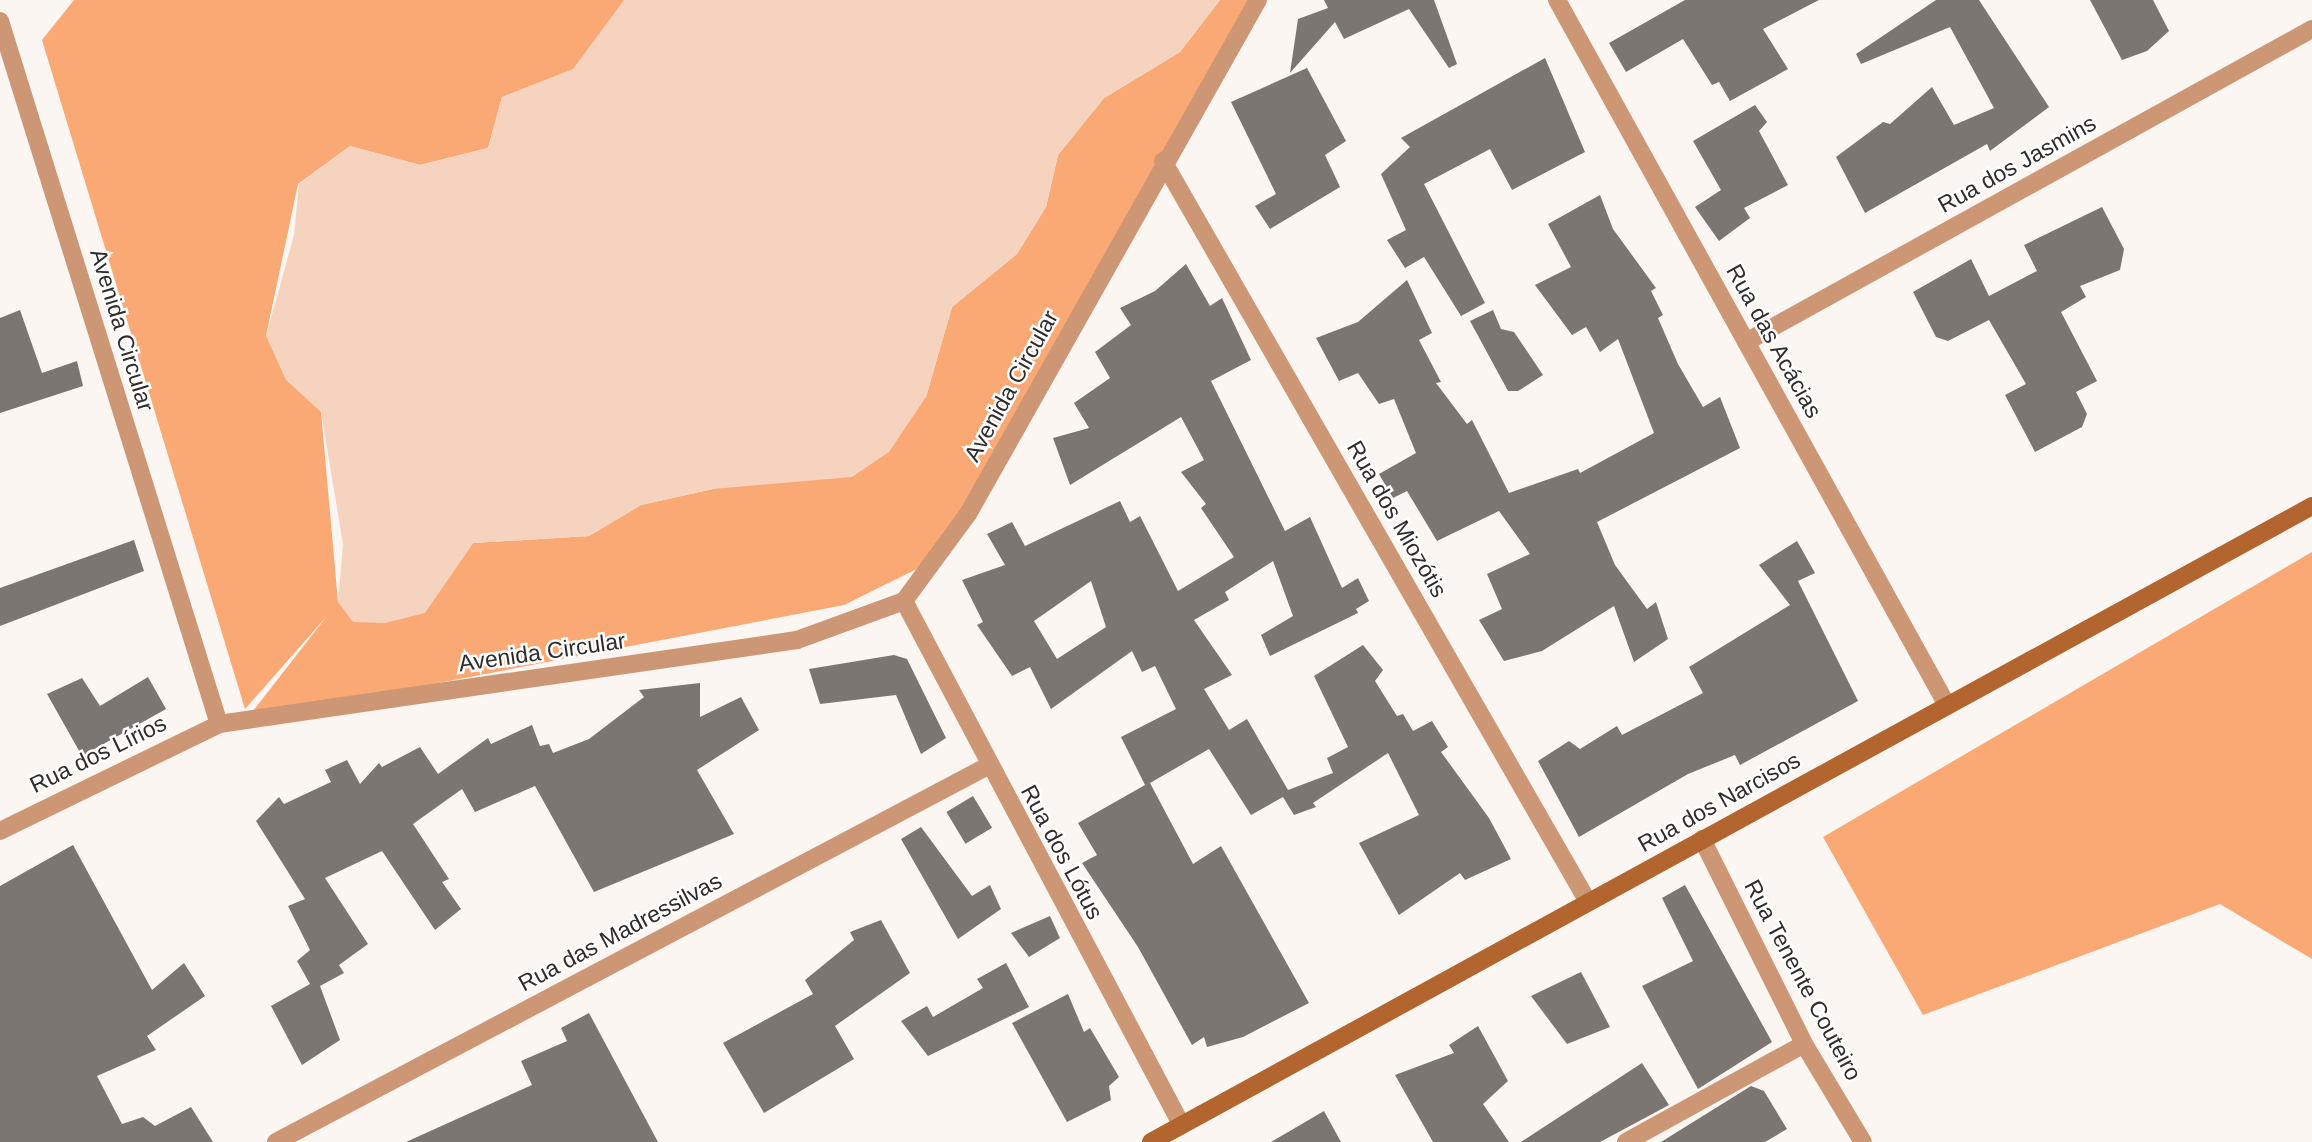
<!DOCTYPE html>
<html>
<head>
<meta charset="utf-8">
<style>
	body { margin:0 }
	#map { position:relative; width:2312px; height:1142px; overflow:hidden; background:#fcf6f2; font-family:Helvetica,sans-serif }
	div>[style] { position:absolute }
	.forest>* { inset:0; background:#faa874 }
	.water>* { inset:0; background:#f5d3bf }
	.building>* { inset:0; background:#7c7673; transform-origin:0 0 }
	.street>* { height:18px; margin:-9px; padding:0 9px; transform-origin:9px; border-radius:9px; background:#cd9675 }
	.secondary>* { height:18px; margin:-9px; padding:0 9px; transform-origin:9px; border-radius:9px; background:#b3652f }
	span { translate:-50% -50%; white-space:nowrap; text-align:center; line-height:1.15; -webkit-text-stroke:5px #fff; paint-order:stroke }
	.street-label { font-size:23px; color:#2f2c2b }
</style>
</head>
<body>
<div id="map">
	<div class="forest">
		<div style="clip-path:polygon(74px 0,625px 0,574px 69px,502px 97px,488px 148px,420px 165px,350px 146px,298px 184px,266px 336px,321px 412px,338px 602px,425px 612px,473px 543px,589px 536px,641px 505px,713px 489px,926px 397px,952px 307px,1017px 254px,1046px 207px,1058px 155px,1104px 98px,1180px 52px,1220px 0,1254px 0,937px 559px,844px 605px,246px 720px,327px 616px,245px 709px,42px 40px)"></div>
		<div style="clip-path:polygon(2312px 552px,2312px 959px,2220px 904px,1923px 1015px,1823px 837px)"></div>
	</div>
	<div class="water">
		<div style="clip-path:polygon(624px 0,1220px 0,1180px 52px,1104px 98px,1058px 155px,1046px 207px,1017px 254px,952px 307px,926px 397px,889px 452px,852px 477px,713px 489px,641px 505px,589px 536px,473px 543px,425px 613px,385px 623px,353px 622px,338px 602px,343px 544px,321px 412px,286px 380px,266px 336px,294px 235px,299px 184px,350px 146px,420px 165px,488px 148px,502px 97px,573px 69px)"></div>
	</div>
	<div class="building">
		<div style="clip-path:polygon(1324px 0,1434px 0,1457px 64px,1449px 68px,1409px 9px,1344px 39px,1335px 22px,1290px 73px,1298px 19px,1328px 8px)"></div>
		<div style="clip-path:polygon(1685px 0,1819px 0,1763px 29px,1788px 69px,1730px 101px,1719px 82px,1712px 85px,1683px 39px,1626px 72px,1609px 43px)"></div>
		<div style="clip-path:polygon(1936px 0,1979px 0,2049px 107px,1990px 151px,1987px 144px,1865px 213px,1836px 157px,1883px 122px,1890px 124px,1932px 87px,1954px 125px,1994px 108px,1950px 27px,1861px 64px,1856px 54px)"></div>
		<div style="clip-path:polygon(2090px 0,2153px 0,2169px 31px,2147px 51px,2122px 60px)"></div>
		<div style="clip-path:polygon(1545px 58px,1585px 152px,1512px 190px,1490px 149px,1424px 184px,1485px 303px,1461px 316px,1424px 257px,1405px 268px,1387px 240px,1406px 230px,1381px 174px,1410px 147px,1401px 138px)"></div>
		<div style="clip-path:polygon(1307px 68px,1346px 141px,1325px 155px,1340px 187px,1270px 229px,1255px 206px,1276px 194px,1231px 102px)"></div>
		<div style="clip-path:polygon(1755px 105px,1767px 122px,1759px 131px,1788px 185px,1744px 208px,1750px 218px,1719px 241px,1695px 207px,1721px 190px,1693px 141px)"></div>
		<div style="clip-path:polygon(1600px 195px,1613px 229px,1656px 288px,1651px 291px,1663px 315px,1658px 318px,1678px 364px,1703px 407px,1720px 397px,1740px 448px,1597px 522px,1615px 565px,1647px 609px,1656px 602px,1668px 639px,1634px 662px,1614px 606px,1542px 651px,1504px 661px,1479px 620px,1502px 609px,1487px 574px,1530px 554px,1499px 511px,1437px 541px,1407px 491px,1393px 498px,1379px 474px,1416px 453px,1394px 399px,1379px 404px,1358px 373px,1339px 381px,1316px 338px,1358px 322px,1407px 280px,1432px 333px,1419px 340px,1441px 382px,1436px 383px,1467px 424px,1472px 420px,1509px 493px,1578px 469px,1580px 473px,1654px 433px,1618px 339px,1600px 352px,1586px 327px,1572px 335px,1535px 285px,1571px 267px,1548px 224px)"></div>
		<div style="clip-path:polygon(2102px 207px,2124px 249px,2120px 270px,2080px 286px,2086px 297px,2061px 312px,2097px 381px,2076px 392px,2087px 414px,2082px 427px,2035px 452px,2005px 395px,2026px 384px,1989px 320px,1948px 341px,1936px 337px,1913px 292px,1971px 259px,1989px 296px,2037px 271px,2024px 245px)"></div>
		<div style="clip-path:polygon(evenodd,1186px 264px,1210px 306px,1222px 298px,1251px 360px,1211px 381px,1285px 531px,1310px 517px,1342px 588px,1358px 578px,1369px 601px,1356px 609px,1358px 613px,1270px 656px,1261px 635px,1293px 616px,1273px 561px,1225px 592px,1229px 600px,1194px 620px,1232px 675px,1204px 689px,1229px 730px,1247px 719px,1288px 790px,1333px 773px,1327px 758px,1348px 747px,1314px 676px,1363px 645px,1383px 670px,1375px 681px,1397px 716px,1403px 714px,1413px 731px,1432px 721px,1448px 747px,1441px 752px,1489px 818px,1511px 859px,1465px 880px,1460px 873px,1399px 915px,1359px 843px,1419px 815px,1388px 753px,1313px 803px,1316px 807px,1294px 815px,1283px 797px,1251px 815px,1209px 749px,1150px 783px,1193px 864px,1221px 846px,1309px 1003px,1243px 1037px,1207px 1047px,1204px 1037px,1192px 1045px,1138px 947px,1082px 863px,1097px 855px,1078px 823px,1145px 785px,1121px 737px,1176px 709px,1155px 666px,1142px 672px,1132px 651px,1051px 709px,1030px 667px,1012px 676px,977px 625px,983px 622px,962px 580px,1005px 565px,987px 534px,1012px 522px,1025px 546px,1120px 501px,1130px 522px,1140px 516px,1178px 591px,1234px 557px,1201px 508px,1206px 504px,1181px 472px,1204px 460px,1181px 417px,1070px 485px,1053px 438px,1089px 428px,1074px 403px,1110px 378px,1095px 352px,1131px 325px,1120px 308px,1155px 291px,1186px 264px,1091px 581px,1106px 627px,1057px 659px,1034px 621px,1091px 581px)"></div>
		<div style="clip-path:polygon(20px 310px,42px 373px,77px 361px,83px 386px,0 413px,0 318px)"></div>
		<div style="clip-path:polygon(1493px 310px,1501px 329px,1514px 332px,1543px 375px,1518px 391px,1508px 391px,1470px 321px)"></div>
		<div style="clip-path:polygon(134px 540px,144px 571px,0 626px,0 588px)"></div>
		<div style="clip-path:polygon(1797px 541px,1815px 573px,1798px 581px,1858px 701px,1740px 765px,1735px 755px,1688px 774px,1579px 837px,1538px 761px,1569px 741px,1580px 749px,1617px 726px,1622px 735px,1703px 693px,1689px 667px,1790px 605px,1759px 565px)"></div>
		<div style="clip-path:polygon(894px 655px,907px 659px,946px 738px,921px 754px,896px 695px,820px 704px,809px 669px)"></div>
		<div style="clip-path:polygon(148px 677px,166px 709px,82px 756px,47px 694px,82px 678px,100px 706px)"></div>
		<div style="clip-path:polygon(700px 683px,700px 717px,741px 697px,759px 730px,697px 770px,734px 834px,594px 892px,535px 786px,475px 812px,462px 789px,413px 824px,449px 879px,442px 882px,461px 909px,435px 930px,382px 851px,325px 878px,368px 944px,339px 965px,344px 973px,320px 986px,340px 1040px,302px 1065px,271px 1006px,310px 984px,297px 961px,310px 950px,288px 906px,305px 899px,256px 821px,279px 797px,284px 804px,331px 782px,325px 770px,347px 760px,360px 784px,379px 763px,382px 767px,420px 747px,438px 774px,488px 738px,491px 744px,532px 725px,540px 746px,549px 744px,553px 753px,589px 739px,644px 697px,639px 690px)"></div>
		<div style="left:973px;top:796px;width:37px;height:31px;rotate:59deg"></div>
		<div style="clip-path:polygon(921px 827px,972px 896px,990px 885px,1001px 909px,958px 939px,901px 839px)"></div>
		<div style="clip-path:polygon(73px 845px,152px 990px,184px 963px,205px 996px,147px 1036px,156px 1050px,97px 1076px,122px 1124px,143px 1117px,155px 1126px,191px 1107px,213px 1142px,0 1142px,0 886px)"></div>
		<div style="clip-path:polygon(1685px 885px,1772px 1042px,1698px 1089px,1642px 986px,1693px 961px,1662px 898px)"></div>
		<div style="clip-path:polygon(1050px 916px,1060px 938px,1029px 957px,1011px 933px)"></div>
		<div style="clip-path:polygon(881px 920px,910px 973px,835px 1026px,854px 1059px,764px 1113px,723px 1043px,813px 994px,805px 980px,854px 940px,850px 932px)"></div>
		<div style="clip-path:polygon(1006px 963px,1029px 1007px,928px 1056px,901px 1021px,927px 1006px,933px 1017px,983px 988px,977px 979px)"></div>
		<div style="clip-path:polygon(1581px 972px,1610px 1027px,1567px 1044px,1531px 996px)"></div>
		<div style="clip-path:polygon(1068px 994px,1084px 1032px,1090px 1028px,1119px 1077px,1109px 1086px,1111px 1100px,1067px 1122px,1012px 1023px)"></div>
		<div style="clip-path:polygon(589px 1013px,658px 1142px,406px 1142px,532px 1085px,521px 1061px,567px 1041px,561px 1028px)"></div>
		<div style="clip-path:polygon(1478px 1026px,1508px 1081px,1483px 1104px,1509px 1142px,1433px 1142px,1395px 1075px,1454px 1053px,1449px 1045px)"></div>
		<div style="clip-path:polygon(1642px 1063px,1669px 1105px,1600px 1142px,1521px 1142px)"></div>
		<div style="clip-path:polygon(1751px 1086px,1764px 1091px,1787px 1129px,1765px 1142px,1661px 1142px)"></div>
		<div style="clip-path:polygon(1324px 1111px,1341px 1142px,1271px 1142px)"></div>
	</div>
	<div class="street">
		<div style="left:1557px;top:0;width:806px;rotate:61.05deg"></div>
		<div style="left:0;top:21px;width:736px;rotate:72.7deg"></div>
		<div style="left:219px;top:724px;width:584px;rotate:-8.27deg"></div>
		<div style="left:797px;top:640px;width:114px;rotate:-20deg"></div>
		<div style="left:904px;top:601px;width:108px;rotate:-53.7deg"></div>
		<div style="left:968px;top:514px;width:590px;rotate:-60.57deg"></div>
		<div style="left:1163px;top:161px;width:854px;rotate:60.16deg"></div>
		<div style="left:1746px;top:342px;width:647px;rotate:-28.94deg"></div>
		<div style="left:904px;top:601px;width:592px;rotate:62.09deg"></div>
		<div style="left:0;top:831px;width:244px;rotate:-26deg"></div>
		<div style="left:1702px;top:839px;width:229px;rotate:63.5deg"></div>
		<div style="left:1804px;top:1044px;width:114px;rotate:59deg"></div>
		<div style="left:276px;top:1142px;width:805px;rotate:-27.84deg"></div>
		<div style="left:1626px;top:1142px;width:203px;rotate:-28.8deg"></div>
	</div>
	<div class="secondary">
		<div style="left:1151px;top:1142px;width:1324px;rotate:-28.71deg"></div>
	</div>
	<div class="street-label">
		<span style="left:2017px;top:164px;rotate:-29deg">Rua dos Jasmins</span>
		<span style="left:122px;top:330px;rotate:73deg">Avenida Circular</span>
		<span style="left:1774px;top:341px;rotate:61deg">Rua das Acácias</span>
		<span style="left:1011px;top:386px;rotate:-61deg">Avenida Circular</span>
		<span style="left:1397px;top:519px;rotate:60deg">Rua dos Miozótis</span>
		<span style="left:542px;top:652px;rotate:-8deg">Avenida Circular</span>
		<span style="left:98px;top:754px;rotate:-26deg">Rua dos Lírios</span>
		<span style="left:1719px;top:802px;rotate:-29deg">Rua dos Narcisos</span>
		<span style="left:1062px;top:852px;rotate:62deg">Rua dos Lótus</span>
		<span style="left:620px;top:932px;rotate:-28deg">Rua das Madressilvas</span>
		<span style="left:1803px;top:980px;rotate:62deg">Rua Tenente Couteiro</span>
	</div>
</div>
</body>
</html>
